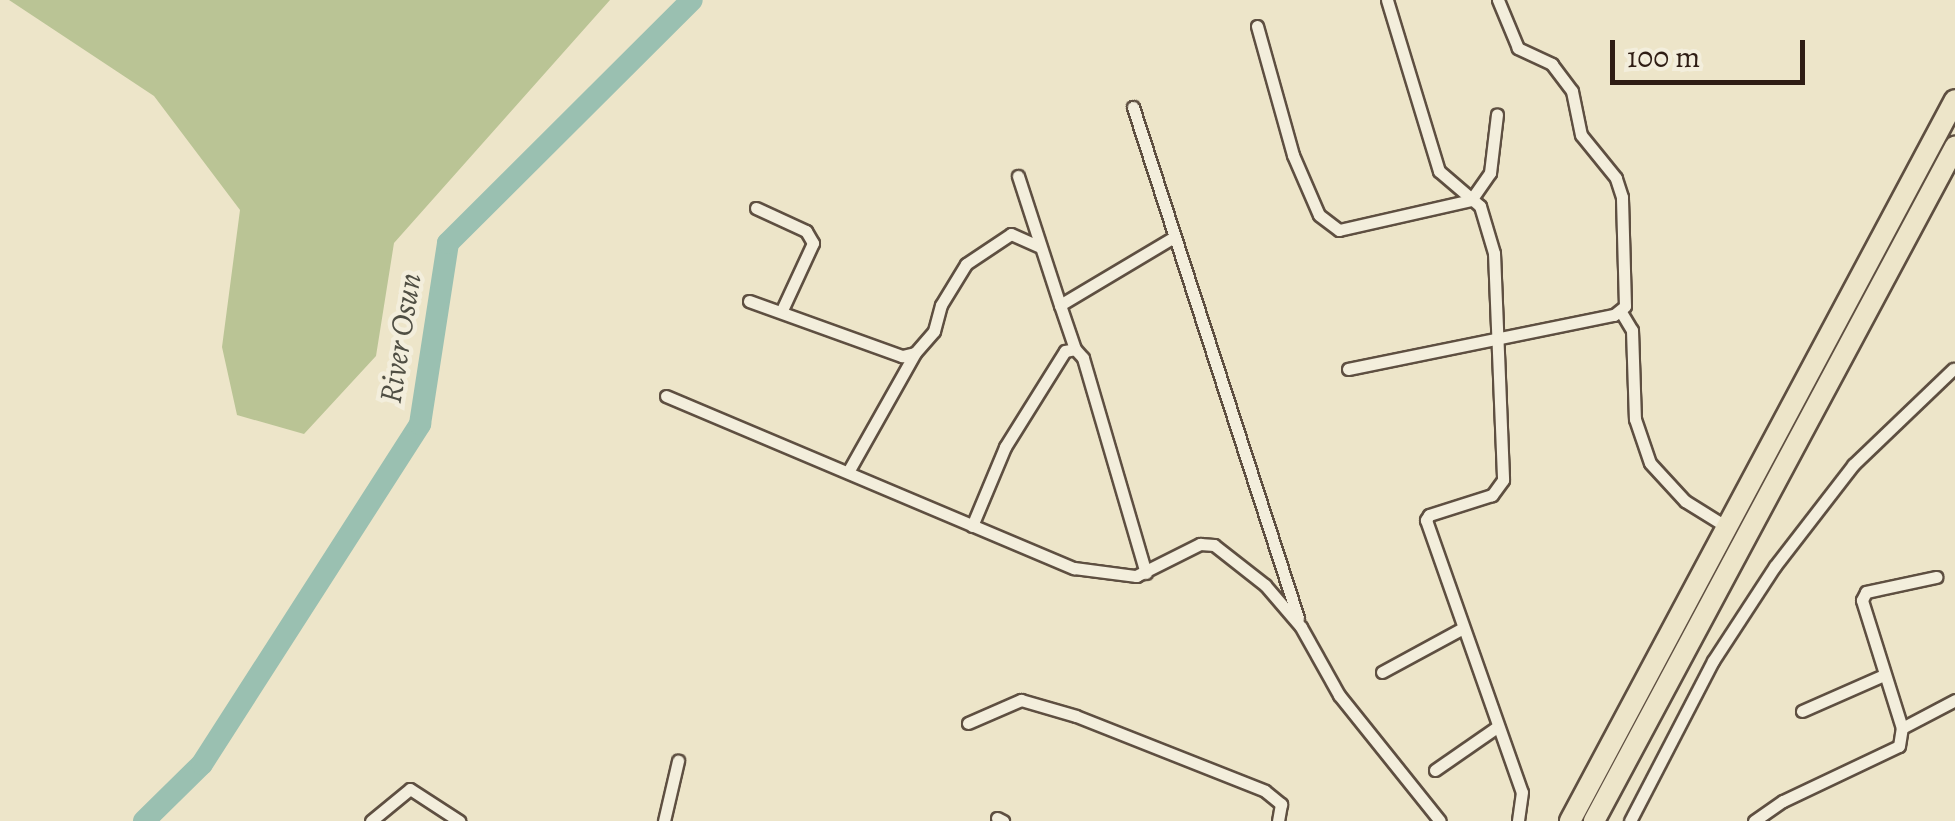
<!DOCTYPE html>
<html>
<head>
<meta charset="utf-8">
<style>
	body { margin:0 }
	#map { position:relative; width:1955px; height:821px; overflow:hidden; background:#ede5c9; font-family:Alegreya,serif }
	div>[style] { position:absolute }
	.green>* { inset:0; background:#bac495 }
	.river>* { height:22px; margin:-11px; padding:0 11px; transform-origin:11px; border-radius:11px; background:#9ac0b1 }
	.roads { filter:drop-shadow(2px 0 #5e4f41) drop-shadow(-2px 0 #5e4f41) drop-shadow(0 2px #5e4f41) drop-shadow(0 -2px #5e4f41) }
	.minor>* { height:11px; margin:-5.5px; padding:0 5.5px; transform-origin:5.5px; border-radius:5.5px; background:#f3eedc }
	.trunk>* { height:20px; margin:-10px; padding:0 10px; transform-origin:10px; border-radius:10px; background:#ede5c9 }
	span { translate:-50% -50%; white-space:nowrap; text-align:center; line-height:1.15; -webkit-text-stroke:9px #f3eedc; paint-order:stroke }
	.water-label { font-size:32px; color:#4f4e43; font-style:italic }
	.scale { position:absolute; left:1610px; top:40px; width:195px; height:45px; box-sizing:border-box; border:5px solid #2f1d14; border-top:0; padding-left:12px; font-size:30px; line-height:35px; white-space:nowrap; color:#2f1d14; -webkit-text-stroke:8px #f3eedc; paint-order:stroke }
</style>
</head>
<body>
<div id="map">
	<div class="green">
		<div style="clip-path:polygon(9px 0,610px 0,394px 243px,376px 356px,304px 434px,237px 415px,222px 347px,240px 210px,154px 96px)"></div>
	</div>
	<div class="river">
		<div style="left:144px;top:821px;width:81px;rotate:-44.5deg"></div>
		<div style="left:202px;top:764px;width:404px;rotate:-57.3deg"></div>
		<div style="left:420px;top:424px;width:183px;rotate:-81.2deg"></div>
		<div style="left:448px;top:243px;width:344px;rotate:-44.9deg"></div>
	</div>
	<div class="roads">
		<div class="minor">
			<div style="left:1387px;top:0;width:179px;rotate:73.1deg"></div>
			<div style="left:1439px;top:171px;width:54px;rotate:40.5deg"></div>
			<div style="left:1480px;top:206px;width:49px;rotate:73.4deg"></div>
			<div style="left:1494px;top:253px;width:227px;rotate:87.7deg"></div>
			<div style="left:1503px;top:480px;width:19px;rotate:126deg"></div>
			<div style="left:1492px;top:495px;width:66px;rotate:162.4deg"></div>
			<div style="left:1429px;top:515px;width:6px;rotate:121deg"></div>
			<div style="left:1426px;top:520px;width:288px;rotate:70.6deg"></div>
			<div style="left:1522px;top:792px;width:29px;rotate:98deg"></div>
			<div style="left:1257px;top:26px;width:134px;rotate:74.4deg"></div>
			<div style="left:1293px;top:155px;width:65px;rotate:66.6deg"></div>
			<div style="left:1319px;top:215px;width:25px;rotate:37deg"></div>
			<div style="left:1339px;top:230px;width:135px;rotate:-12.8deg"></div>
			<div style="left:1471px;top:200px;width:33px;rotate:-55deg"></div>
			<div style="left:1490px;top:173px;width:59px;rotate:-83.2deg"></div>
			<div style="left:1133px;top:107px;width:537px;rotate:72.1deg"></div>
			<div style="left:1018px;top:176px;width:136px;rotate:72deg"></div>
			<div style="left:756px;top:208px;width:55px;rotate:24.7deg"></div>
			<div style="left:806px;top:231px;width:14px;rotate:60deg"></div>
			<div style="left:813px;top:243px;width:74px;rotate:114.8deg"></div>
			<div style="left:749px;top:301px;width:163px;rotate:19.8deg"></div>
			<div style="left:902px;top:356px;width:13px;rotate:-13deg"></div>
			<div style="left:915px;top:353px;width:29px;rotate:-49deg"></div>
			<div style="left:934px;top:331px;width:27px;rotate:-75deg"></div>
			<div style="left:941px;top:305px;width:48px;rotate:-58.6deg"></div>
			<div style="left:966px;top:264px;width:54px;rotate:-33.7deg"></div>
			<div style="left:1011px;top:234px;width:32px;rotate:24deg"></div>
			<div style="left:1621px;top:312px;width:21px;rotate:59deg"></div>
			<div style="left:1632px;top:330px;width:89px;rotate:88.1deg"></div>
			<div style="left:1635px;top:419px;width:46px;rotate:71.2deg"></div>
			<div style="left:1650px;top:463px;width:52px;rotate:47.4deg"></div>
			<div style="left:1685px;top:501px;width:49px;rotate:31.8deg"></div>
			<div style="left:1075px;top:349px;width:46px;rotate:-108.8deg"></div>
			<div style="left:1060px;top:305px;width:133px;rotate:-30.8deg"></div>
			<div style="left:1348px;top:369px;width:271px;rotate:-11.5deg"></div>
			<div style="left:1614px;top:315px;width:14px;rotate:-39deg"></div>
			<div style="left:1625px;top:306px;width:109px;rotate:-91.6deg"></div>
			<div style="left:1622px;top:197px;width:20px;rotate:-108deg"></div>
			<div style="left:1616px;top:178px;width:55px;rotate:-129.1deg"></div>
			<div style="left:1581px;top:135px;width:45px;rotate:-101.6deg"></div>
			<div style="left:1572px;top:91px;width:34px;rotate:-127deg"></div>
			<div style="left:1552px;top:64px;width:38px;rotate:-155deg"></div>
			<div style="left:1518px;top:48px;width:52px;rotate:-112.6deg"></div>
			<div style="left:666px;top:396px;width:443px;rotate:22.9deg"></div>
			<div style="left:1074px;top:568px;width:63px;rotate:7.4deg"></div>
			<div style="left:1136px;top:576px;width:72px;rotate:-26.6deg"></div>
			<div style="left:1200px;top:544px;width:14px;rotate:4deg"></div>
			<div style="left:1214px;top:545px;width:65px;rotate:38.1deg"></div>
			<div style="left:1265px;top:585px;width:55px;rotate:49.4deg"></div>
			<div style="left:1301px;top:627px;width:78px;rotate:60.8deg"></div>
			<div style="left:1339px;top:695px;width:161px;rotate:51.3deg"></div>
			<div style="left:848px;top:472px;width:137px;rotate:-60.6deg"></div>
			<div style="left:972px;top:526px;width:86px;rotate:-67.3deg"></div>
			<div style="left:1005px;top:447px;width:113px;rotate:-58deg"></div>
			<div style="left:1065px;top:351px;width:10px;rotate:-11deg"></div>
			<div style="left:1075px;top:349px;width:12px;rotate:48deg"></div>
			<div style="left:1083px;top:358px;width:224px;rotate:73.7deg"></div>
			<div style="left:1382px;top:672px;width:92px;rotate:-28.5deg"></div>
			<div style="left:1802px;top:711px;width:90px;rotate:-23.7deg"></div>
			<div style="left:968px;top:723px;width:58px;rotate:-23.5deg"></div>
			<div style="left:1021px;top:700px;width:57px;rotate:16.2deg"></div>
			<div style="left:1076px;top:716px;width:203px;rotate:21.6deg"></div>
			<div style="left:1265px;top:791px;width:21px;rotate:39deg"></div>
			<div style="left:1281px;top:804px;width:17px;rotate:100deg"></div>
			<div style="left:1902px;top:728px;width:60px;rotate:-27.8deg"></div>
			<div style="left:1435px;top:770px;width:75px;rotate:-34.7deg"></div>
			<div style="left:997px;top:818px;width:7px;rotate:27deg"></div>
			<div style="left:371px;top:821px;width:50px;rotate:-39.4deg"></div>
			<div style="left:410px;top:789px;width:59px;rotate:33.1deg"></div>
			<div style="left:664px;top:821px;width:62px;rotate:-76.9deg"></div>
			<div style="left:1630px;top:821px;width:180px;rotate:-62.6deg"></div>
			<div style="left:1713px;top:661px;width:113px;rotate:-56.9deg"></div>
			<div style="left:1775px;top:566px;width:128px;rotate:-52.3deg"></div>
			<div style="left:1853px;top:465px;width:139px;rotate:-43.8deg"></div>
			<div style="left:1754px;top:821px;width:35px;rotate:-35deg"></div>
			<div style="left:1783px;top:801px;width:128px;rotate:-25.4deg"></div>
			<div style="left:1899px;top:746px;width:18px;rotate:-81deg"></div>
			<div style="left:1902px;top:728px;width:134px;rotate:-107.4deg"></div>
			<div style="left:1862px;top:600px;width:9px;rotate:-63deg"></div>
			<div style="left:1866px;top:592px;width:72px;rotate:-12.1deg"></div>
		</div>
		<div class="trunk">
			<div style="left:1570px;top:821px;width:817px;rotate:-61.9deg"></div>
			<div style="left:1594px;top:821px;width:765px;rotate:-61.83deg"></div>
		</div>
	</div>
	<div class="water-label">
		<span style="left:400px;top:338px;rotate:-81deg">River Osun</span>
	</div>
	<div class="scale">100 m</div>
</div>
</body>
</html>
